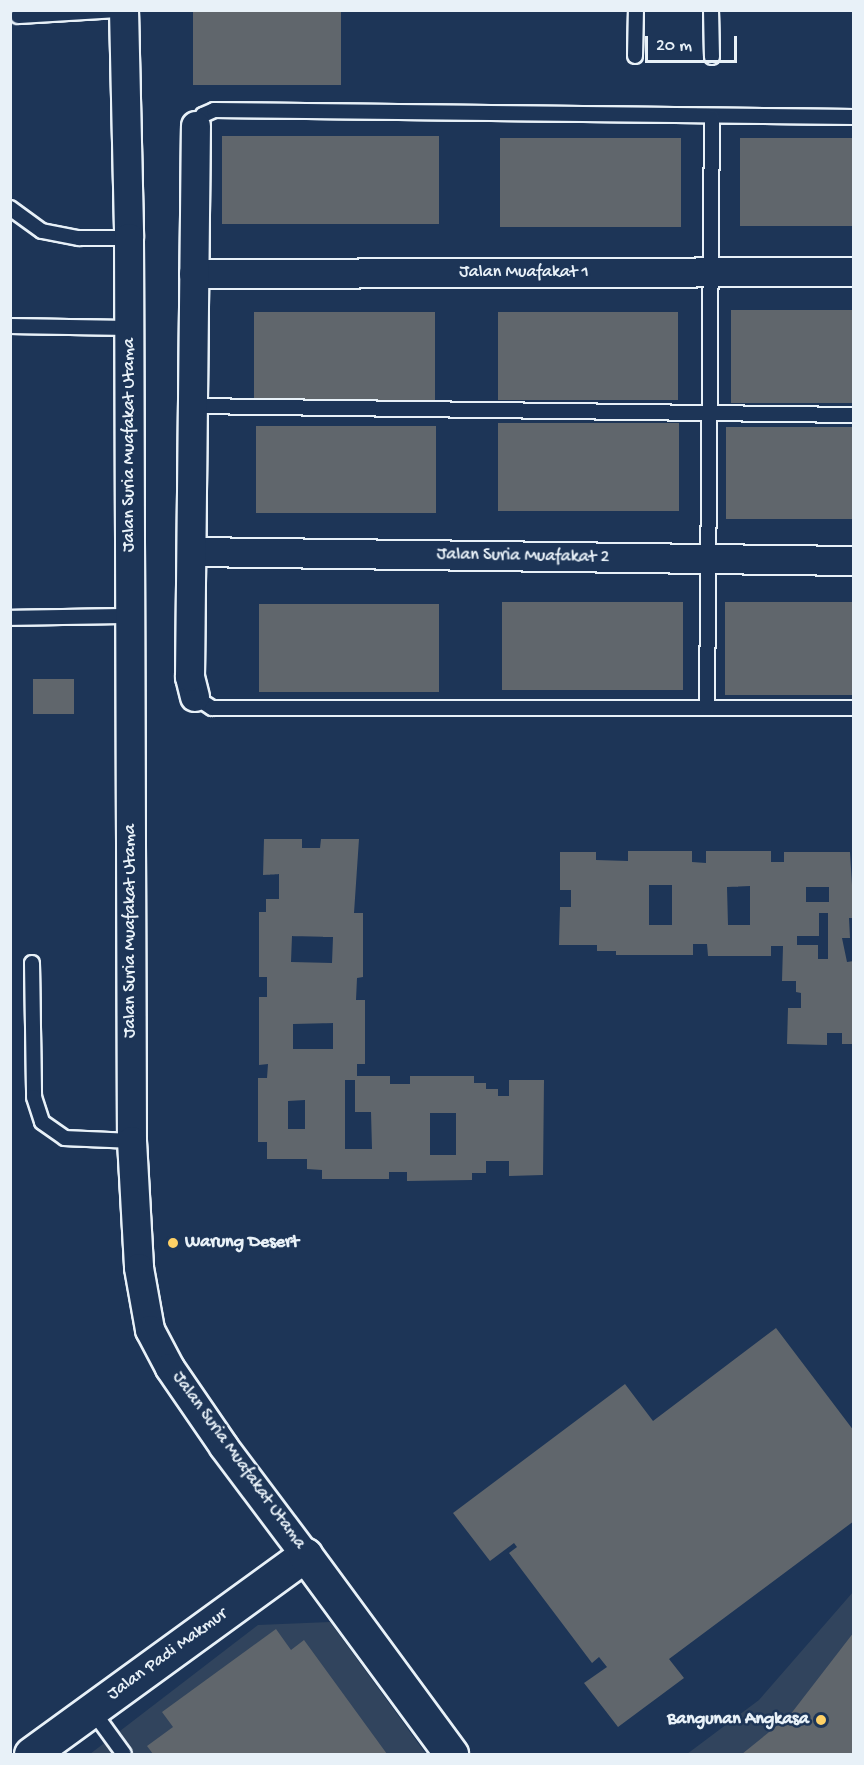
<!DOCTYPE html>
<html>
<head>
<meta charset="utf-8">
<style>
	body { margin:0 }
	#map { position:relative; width:864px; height:1765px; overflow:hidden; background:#1d3557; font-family:"Gochi Hand",sans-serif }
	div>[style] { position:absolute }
	.built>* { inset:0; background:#31445d }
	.building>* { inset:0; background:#60666c; transform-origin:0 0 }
	.roads { filter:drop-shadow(2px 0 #e8f1f8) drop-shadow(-2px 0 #e8f1f8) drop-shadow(0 2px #e8f1f8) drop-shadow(0 -2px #e8f1f8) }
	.service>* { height:14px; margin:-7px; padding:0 7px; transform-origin:7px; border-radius:7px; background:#1d3557 }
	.minor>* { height:28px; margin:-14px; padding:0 14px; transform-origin:14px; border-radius:14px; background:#1d3557 }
	.tertiary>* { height:33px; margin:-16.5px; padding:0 16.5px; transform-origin:16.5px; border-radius:16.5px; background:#1d3557 }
	.dots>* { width:16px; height:16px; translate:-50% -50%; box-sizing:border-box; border:3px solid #1d3557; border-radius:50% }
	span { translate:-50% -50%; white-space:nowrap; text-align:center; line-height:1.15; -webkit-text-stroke:5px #1d3557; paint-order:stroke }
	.street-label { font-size:18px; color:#e8f1f8 }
	.poi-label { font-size:18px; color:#e8f1f8; font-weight:700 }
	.left { translate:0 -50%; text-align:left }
	.right { translate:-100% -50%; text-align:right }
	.frame { position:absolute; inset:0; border:12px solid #e8f1f8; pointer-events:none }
	.scale { position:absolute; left:645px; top:36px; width:92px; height:27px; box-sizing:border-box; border:3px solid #e8f1f8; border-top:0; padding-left:8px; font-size:18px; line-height:21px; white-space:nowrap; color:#e8f1f8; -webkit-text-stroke:4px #1d3557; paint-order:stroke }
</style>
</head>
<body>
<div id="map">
	<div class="built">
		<div style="clip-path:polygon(853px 1592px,853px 1754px,687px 1754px,759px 1700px)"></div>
		<div style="clip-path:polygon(330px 1622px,426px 1754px,90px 1754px,258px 1625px)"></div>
	</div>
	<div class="building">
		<div style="left:193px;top:10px;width:148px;height:75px"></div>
		<div style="left:222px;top:136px;width:217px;height:88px"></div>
		<div style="left:500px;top:138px;width:181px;height:89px"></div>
		<div style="left:740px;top:138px;width:114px;height:88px"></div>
		<div style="left:731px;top:310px;width:123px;height:93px"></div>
		<div style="left:254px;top:312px;width:181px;height:88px"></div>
		<div style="left:498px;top:312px;width:180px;height:88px"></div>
		<div style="left:498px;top:423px;width:181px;height:88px"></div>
		<div style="left:256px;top:426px;width:180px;height:87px"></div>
		<div style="left:726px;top:427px;width:128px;height:92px"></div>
		<div style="left:502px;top:602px;width:181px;height:88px"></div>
		<div style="left:725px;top:602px;width:129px;height:93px"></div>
		<div style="left:259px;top:604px;width:180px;height:88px"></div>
		<div style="left:33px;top:679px;width:41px;height:35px"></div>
		<div style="clip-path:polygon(evenodd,264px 839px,302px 839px,302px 848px,320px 848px,321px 839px,359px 839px,354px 913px,363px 913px,363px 977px,357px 978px,356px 1000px,365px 1000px,365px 1064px,357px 1064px,357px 1076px,390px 1076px,390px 1084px,410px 1084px,410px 1076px,474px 1076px,474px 1083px,486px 1083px,486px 1089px,498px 1089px,498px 1096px,509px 1096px,509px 1080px,544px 1080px,543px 1175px,509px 1176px,509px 1161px,486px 1161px,486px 1173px,472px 1173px,472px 1180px,407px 1181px,407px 1172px,389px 1172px,389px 1179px,322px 1179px,322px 1170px,307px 1169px,307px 1159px,267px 1159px,267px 1142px,258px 1142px,258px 1078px,267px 1078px,268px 1064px,259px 1065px,259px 997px,267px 997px,267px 977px,259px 977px,259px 912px,266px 912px,266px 899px,279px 899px,279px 874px,263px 875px,264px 839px,292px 936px,333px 937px,332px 963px,291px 962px,292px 936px,264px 839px,333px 1023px,333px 1049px,293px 1049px,293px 1024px,333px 1023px,264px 839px,345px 1080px,355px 1080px,355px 1112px,371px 1112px,372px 1149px,345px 1149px,345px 1080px,264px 839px,305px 1100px,305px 1129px,288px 1129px,288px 1101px,305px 1100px,264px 839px,430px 1113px,456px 1113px,456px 1155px,430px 1155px,430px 1113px)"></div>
		<div style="clip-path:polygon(evenodd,628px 851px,692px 851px,692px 862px,706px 863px,706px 851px,771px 851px,771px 862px,784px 862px,784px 852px,850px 852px,854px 918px,849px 918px,850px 938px,842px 938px,847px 962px,854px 961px,854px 1044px,842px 1044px,842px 1033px,827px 1033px,827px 1045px,787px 1044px,788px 1008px,801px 1008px,801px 993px,796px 992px,796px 981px,782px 981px,783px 946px,771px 946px,771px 956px,708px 956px,707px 944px,693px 944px,693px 955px,616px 955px,616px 951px,597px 951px,597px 945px,559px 945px,560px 907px,571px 907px,571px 890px,560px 890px,560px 852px,596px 852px,596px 860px,628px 861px,628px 851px,649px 885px,672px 885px,672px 925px,649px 925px,649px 885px,628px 851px,750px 886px,750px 925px,728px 925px,727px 887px,750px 886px,628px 851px,806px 887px,829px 887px,829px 902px,806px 902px,806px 887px,628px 851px,819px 913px,828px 913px,828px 959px,818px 959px,818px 945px,797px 945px,797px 936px,819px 936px,819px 913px)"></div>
		<div style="clip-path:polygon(776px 1328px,854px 1431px,854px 1521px,669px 1659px,684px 1678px,618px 1727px,584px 1683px,607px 1667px,599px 1657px,592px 1663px,509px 1553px,517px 1547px,514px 1543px,490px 1561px,453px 1513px,625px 1384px,653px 1421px)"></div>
		<div style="clip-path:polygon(276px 1629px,291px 1650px,304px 1640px,387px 1754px,153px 1754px,147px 1746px,173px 1727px,162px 1712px)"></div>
		<div style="clip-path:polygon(854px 1632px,854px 1754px,742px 1754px,790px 1715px)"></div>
	</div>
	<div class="roads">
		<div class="service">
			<div style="left:711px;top:10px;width:47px;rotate:88.8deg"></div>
			<div style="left:18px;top:16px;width:97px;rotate:-3.5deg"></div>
			<div style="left:635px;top:56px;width:46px;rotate:-88.8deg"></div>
			<div style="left:196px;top:126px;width:13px;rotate:-58deg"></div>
			<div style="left:203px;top:115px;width:12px;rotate:-24deg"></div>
			<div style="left:214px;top:110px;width:640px;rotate:0.63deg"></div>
			<div style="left:10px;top:208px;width:39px;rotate:36deg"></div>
			<div style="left:42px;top:231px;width:38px;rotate:11deg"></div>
			<div style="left:79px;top:238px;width:50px"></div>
			<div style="left:10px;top:326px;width:119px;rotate:1deg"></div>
			<div style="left:192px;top:406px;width:662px;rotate:0.78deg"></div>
			<div style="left:10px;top:618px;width:120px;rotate:-1deg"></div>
			<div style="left:195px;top:697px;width:20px;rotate:33deg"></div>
			<div style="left:212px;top:708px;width:642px"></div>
			<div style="left:707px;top:708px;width:591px;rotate:-89.52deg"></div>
			<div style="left:32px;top:963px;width:134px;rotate:89.1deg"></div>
			<div style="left:34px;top:1097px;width:26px;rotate:72deg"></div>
			<div style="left:42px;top:1122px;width:28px;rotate:35deg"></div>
			<div style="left:65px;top:1138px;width:67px;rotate:2.6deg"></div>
			<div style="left:92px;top:1710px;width:54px;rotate:54deg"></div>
		</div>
		<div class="minor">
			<div style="left:124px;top:10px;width:228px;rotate:88.7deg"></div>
			<div style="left:129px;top:238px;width:903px;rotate:89.81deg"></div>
			<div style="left:132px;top:1141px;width:127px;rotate:86.8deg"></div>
			<div style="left:139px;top:1268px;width:63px;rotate:79.9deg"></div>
			<div style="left:150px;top:1330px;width:43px;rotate:62.2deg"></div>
			<div style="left:170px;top:1368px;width:96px;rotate:55.6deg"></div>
			<div style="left:224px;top:1447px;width:135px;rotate:53.1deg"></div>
			<div style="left:194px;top:274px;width:660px;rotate:-0.17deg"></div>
			<div style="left:192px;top:552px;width:662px;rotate:0.78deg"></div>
			<div style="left:195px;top:697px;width:21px;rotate:-104deg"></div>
			<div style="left:190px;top:677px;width:551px;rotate:-89.38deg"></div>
		</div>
		<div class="tertiary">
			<div style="left:31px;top:1754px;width:339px;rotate:-36deg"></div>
			<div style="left:305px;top:1555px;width:247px;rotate:53.7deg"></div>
		</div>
	</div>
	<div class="dots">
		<div style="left:173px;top:1243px;background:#ffd166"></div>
		<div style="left:821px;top:1720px;background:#ffd166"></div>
	</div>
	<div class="street-label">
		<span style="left:524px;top:273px">Jalan Muafakat 1</span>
		<span style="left:130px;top:445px;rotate:-90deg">Jalan Suria Muafakat Utama</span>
		<span style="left:523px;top:557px;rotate:1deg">Jalan Suria Muafakat 2</span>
		<span style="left:131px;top:931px;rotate:-90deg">Jalan Suria Muafakat Utama</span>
		<span style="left:238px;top:1461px;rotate:54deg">Jalan Suria Muafakat Utama</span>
		<span style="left:168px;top:1655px;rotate:-36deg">Jalan Padi Makmur</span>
	</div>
	<div class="poi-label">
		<span class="left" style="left:185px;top:1243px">Warung Desert</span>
		<span class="right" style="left:809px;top:1720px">Bangunan Angkasa</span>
	</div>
	<div class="frame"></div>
	<div class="scale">20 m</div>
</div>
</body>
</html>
